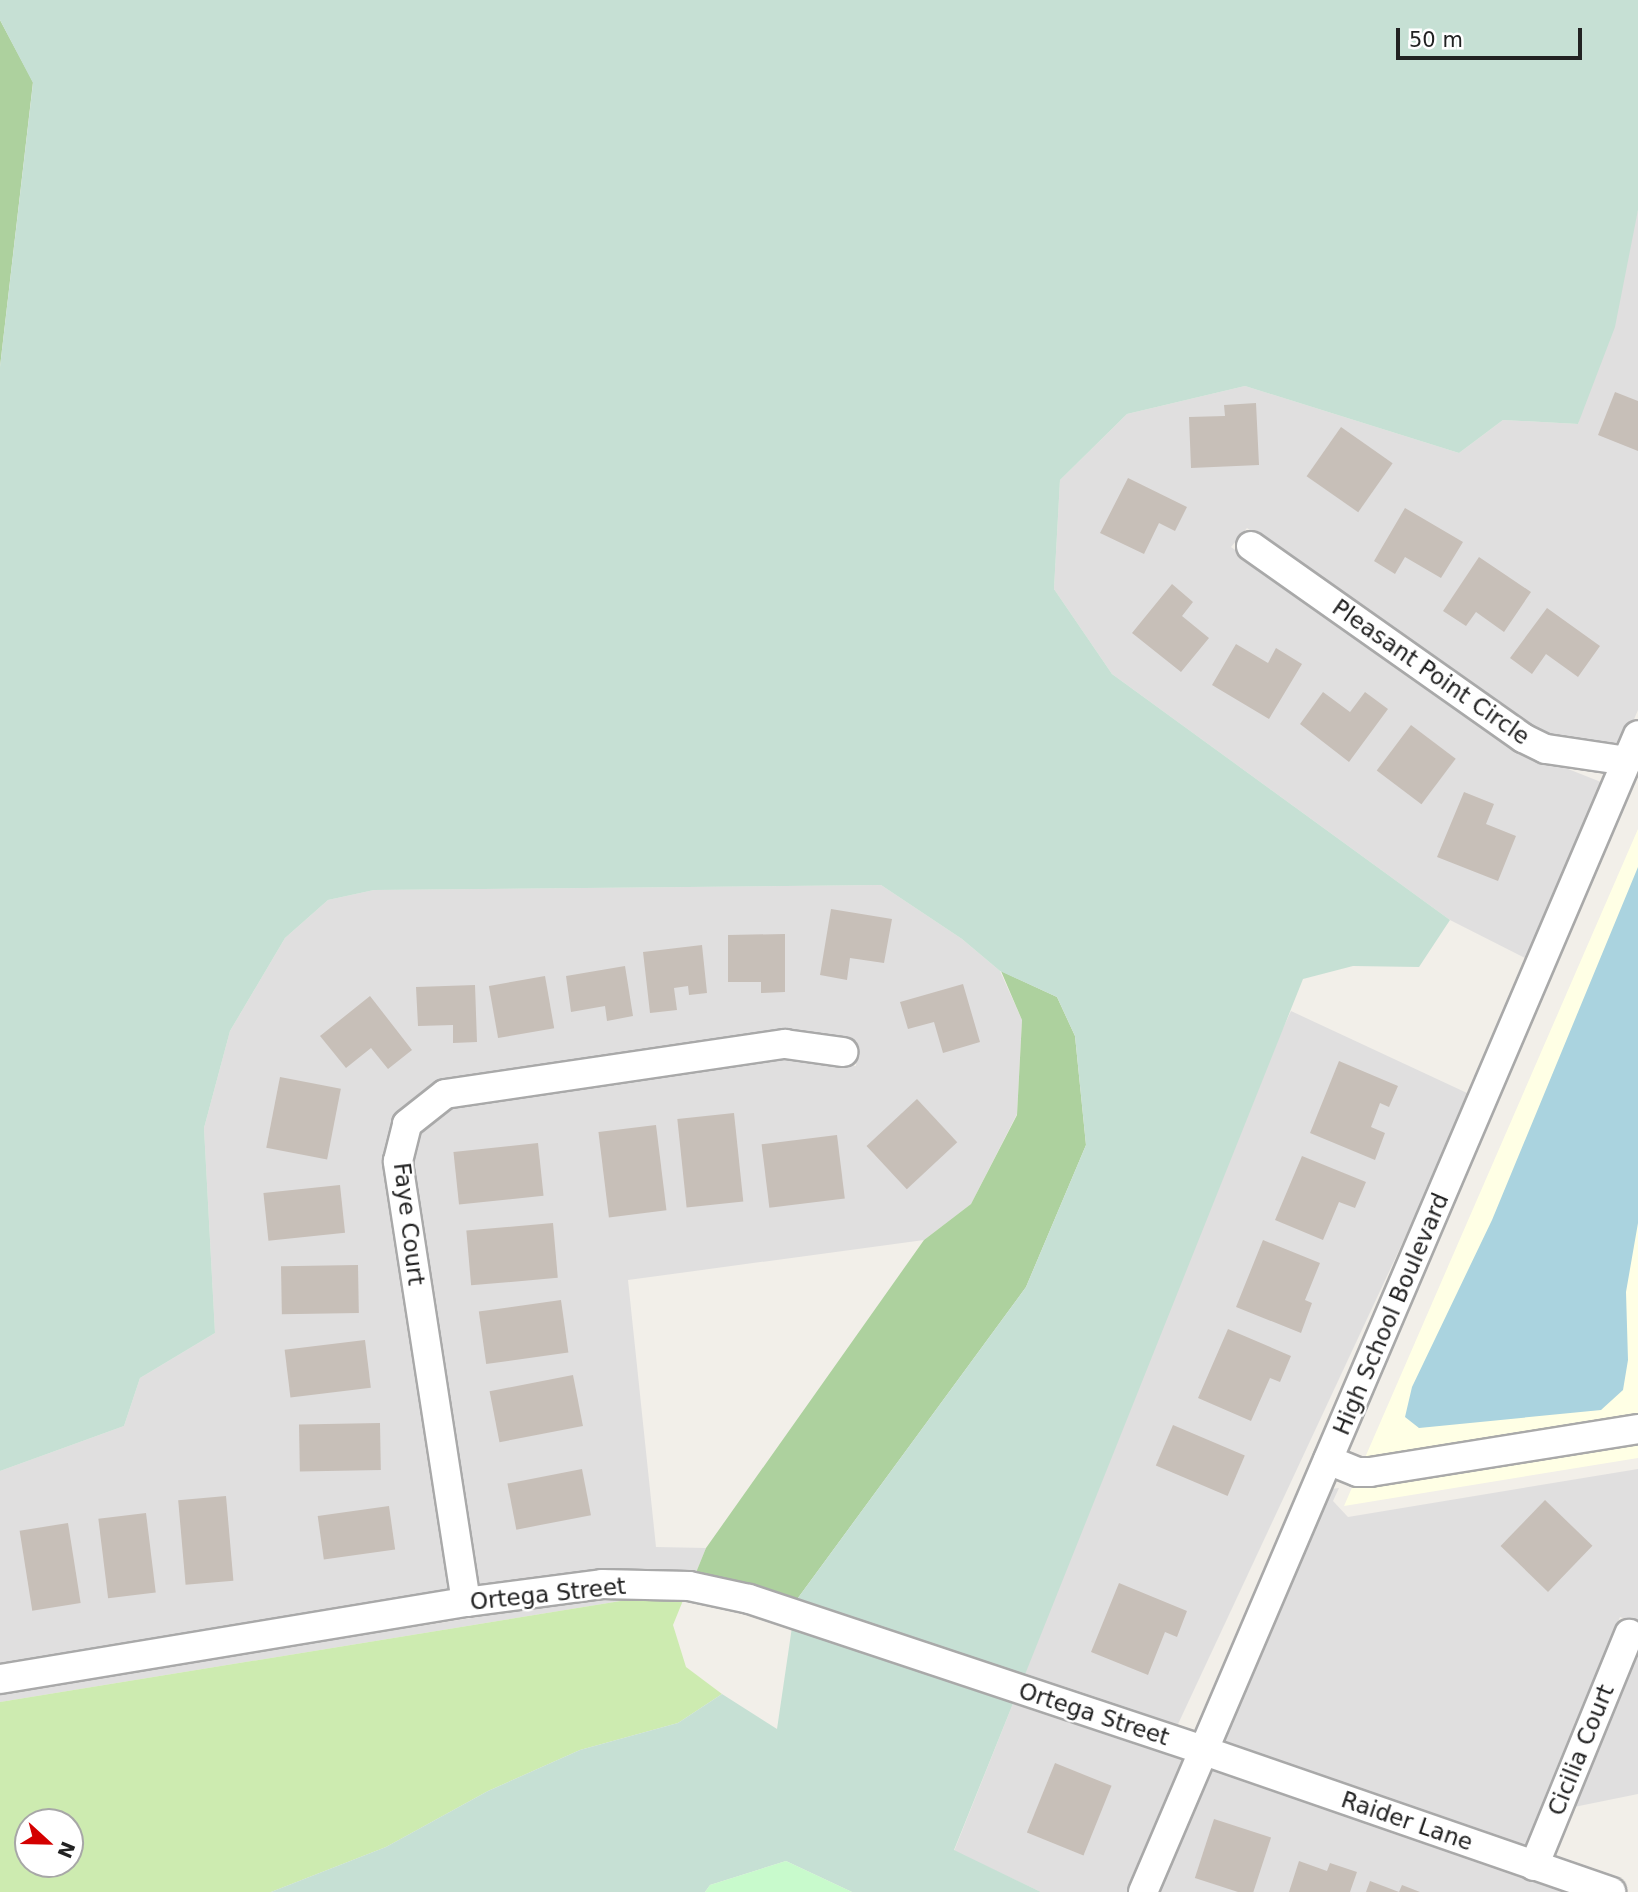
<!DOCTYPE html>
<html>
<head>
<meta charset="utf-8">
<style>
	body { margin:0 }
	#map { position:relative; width:1638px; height:1892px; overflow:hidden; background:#f2efe9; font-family:"DejaVu Sans",sans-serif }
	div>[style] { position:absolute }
	.residential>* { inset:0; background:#e0dfdf; transform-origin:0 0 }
	.education>* { inset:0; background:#ffffe5 }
	.grass>* { inset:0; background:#cdebb0 }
	.forest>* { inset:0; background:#add19e }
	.wetland>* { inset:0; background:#c6e0d4 }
	.park>* { inset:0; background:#c8facc }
	.water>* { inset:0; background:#aad3df }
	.building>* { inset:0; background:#c7bfb8; transform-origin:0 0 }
	.roads { filter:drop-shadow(2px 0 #a9a9a9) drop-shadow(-2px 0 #a9a9a9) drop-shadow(0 2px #a9a9a9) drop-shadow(0 -2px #a9a9a9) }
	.minor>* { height:28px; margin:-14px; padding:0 14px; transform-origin:14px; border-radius:14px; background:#fff }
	span { translate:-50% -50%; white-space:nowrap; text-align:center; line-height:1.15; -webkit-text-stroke:5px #fff; paint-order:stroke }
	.street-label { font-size:23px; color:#222 }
	.north { position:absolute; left:14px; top:1808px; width:70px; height:70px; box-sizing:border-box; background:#fff; border:2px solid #a7a7a7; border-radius:50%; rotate:112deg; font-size:19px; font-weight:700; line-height:28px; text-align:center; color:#222 }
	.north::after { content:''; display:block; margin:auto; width:24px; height:32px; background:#d40000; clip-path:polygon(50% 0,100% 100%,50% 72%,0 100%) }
	.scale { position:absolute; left:1396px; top:28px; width:186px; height:32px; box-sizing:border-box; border:4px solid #222; border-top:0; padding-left:9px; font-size:21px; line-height:24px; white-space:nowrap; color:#222; -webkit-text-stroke:5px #fff; paint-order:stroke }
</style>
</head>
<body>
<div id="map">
	<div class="residential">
		<div style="clip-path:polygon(1638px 210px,1638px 710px,1616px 761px,1530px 727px,1247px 528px,1231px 547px,1515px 748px,1606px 784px,1529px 960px,1450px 920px,1112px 674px,1054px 589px,1060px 480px,1127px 414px,1245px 386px,1459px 453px,1503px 420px,1578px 424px)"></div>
		<div style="clip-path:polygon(881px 885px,962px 939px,1000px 971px,1022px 1020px,1017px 1114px,971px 1204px,924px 1240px,628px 1280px,656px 1547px,706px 1548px,695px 1575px,478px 1588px,412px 1163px,420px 1131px,452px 1106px,787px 1057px,856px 1066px,857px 1041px,782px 1032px,435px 1085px,394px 1119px,384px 1162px,451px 1592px,0 1665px,0 1471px,124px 1426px,140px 1378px,215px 1333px,204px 1128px,230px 1031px,285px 938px,328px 900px,374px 890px)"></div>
		<div style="left:1291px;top:1011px;width:199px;height:718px;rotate:25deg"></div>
		<div style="clip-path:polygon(1638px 1469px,1638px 1624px,1620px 1617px,1526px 1847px,1221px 1743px,1331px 1489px,1339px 1488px,1333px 1501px,1348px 1517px)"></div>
		<div style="clip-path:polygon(605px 1597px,639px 1598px,0 1702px,0 1692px)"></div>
		<div style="clip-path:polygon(1638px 1649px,1638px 1794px,1574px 1807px)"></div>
		<div style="clip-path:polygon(1014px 1701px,1184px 1757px,1127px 1892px,1041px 1892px,954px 1851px)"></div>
		<div style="clip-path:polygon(1211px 1766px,1572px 1892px,1159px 1892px)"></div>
	</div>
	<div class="education">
		<div style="clip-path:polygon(1638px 829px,1638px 1458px,1344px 1506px)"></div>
	</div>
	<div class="grass">
		<div style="clip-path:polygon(evenodd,639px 1598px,684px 1598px,673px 1625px,686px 1667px,722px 1694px,678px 1723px,580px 1750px,488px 1791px,386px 1847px,271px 1892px,0 1892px,0 1702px,639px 1598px,28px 1822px,70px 1822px,70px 1864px,28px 1864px,28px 1822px)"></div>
	</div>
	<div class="forest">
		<div style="clip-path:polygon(0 20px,33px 82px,0 367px)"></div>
		<div style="clip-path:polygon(1001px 971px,1057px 997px,1075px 1036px,1086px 1145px,1026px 1287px,795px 1602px,695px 1575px,706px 1548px,924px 1240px,971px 1204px,1017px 1115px,1022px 1020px)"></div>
	</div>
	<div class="wetland">
		<div style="clip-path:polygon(0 0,1638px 0,1638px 210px,1615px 327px,1578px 424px,1503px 420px,1459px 453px,1245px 386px,1127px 414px,1060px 480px,1054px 589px,1112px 674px,1450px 920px,1419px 967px,1353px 966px,1303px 979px,1024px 1677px,795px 1602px,1026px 1287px,1086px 1145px,1075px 1036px,1057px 997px,1000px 971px,962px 939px,881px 885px,374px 890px,328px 900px,285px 938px,230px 1031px,204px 1128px,215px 1333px,140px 1378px,124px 1426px,0 1471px,0 367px,33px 83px,0 20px)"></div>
		<div style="clip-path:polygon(792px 1627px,1014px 1701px,954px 1850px,1041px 1892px,852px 1892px,786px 1861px,710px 1885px,705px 1892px,271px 1892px,386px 1847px,488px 1791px,580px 1750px,678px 1723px,722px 1694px,777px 1729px)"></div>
	</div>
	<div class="park">
		<div style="clip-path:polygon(786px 1861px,852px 1892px,705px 1892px,710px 1885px)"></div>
	</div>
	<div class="water">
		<div style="clip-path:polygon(1638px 867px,1638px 1223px,1626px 1292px,1628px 1360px,1623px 1390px,1601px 1410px,1419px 1428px,1405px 1417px,1412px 1387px,1492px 1220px)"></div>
	</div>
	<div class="building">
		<div style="clip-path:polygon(1615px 392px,1638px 401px,1638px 451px,1598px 435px)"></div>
		<div style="clip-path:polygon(1256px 403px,1259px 465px,1191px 468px,1189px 417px,1225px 416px,1224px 405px)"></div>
		<div style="left:1341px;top:427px;width:63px;height:60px;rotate:35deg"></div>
		<div style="clip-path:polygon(1128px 478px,1187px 507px,1175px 531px,1159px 523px,1144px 554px,1100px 533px)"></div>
		<div style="clip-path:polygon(1405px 508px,1463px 542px,1441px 578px,1405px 557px,1395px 574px,1374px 561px)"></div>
		<div style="clip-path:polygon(1479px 557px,1531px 592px,1504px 632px,1476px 612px,1466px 626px,1443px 611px)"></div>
		<div style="clip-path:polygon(1172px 584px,1193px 602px,1182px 616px,1209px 638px,1181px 672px,1132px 633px)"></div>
		<div style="clip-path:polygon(1547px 608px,1600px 646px,1578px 677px,1546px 654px,1532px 674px,1510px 658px)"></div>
		<div style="clip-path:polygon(1236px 644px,1268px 663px,1276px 648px,1302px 664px,1269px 719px,1212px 685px)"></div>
		<div style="clip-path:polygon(1323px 692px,1350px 712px,1365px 692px,1388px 709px,1349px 762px,1300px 724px)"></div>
		<div style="left:1411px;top:725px;width:56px;height:57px;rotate:37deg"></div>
		<div style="clip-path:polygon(1464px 792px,1494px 804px,1486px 824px,1516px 836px,1498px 881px,1437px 857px)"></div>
		<div style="clip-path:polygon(831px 909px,892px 919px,884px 963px,850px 958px,847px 980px,820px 975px)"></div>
		<div style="clip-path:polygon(785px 934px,785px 992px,761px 993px,761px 982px,728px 982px,728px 935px)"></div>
		<div style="clip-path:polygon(702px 945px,707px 993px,689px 995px,688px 986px,674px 988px,677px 1010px,650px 1013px,643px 952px)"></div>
		<div style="clip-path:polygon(625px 966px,633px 1016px,607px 1021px,605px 1006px,571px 1012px,566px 976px)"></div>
		<div style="left:545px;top:976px;width:53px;height:57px;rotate:80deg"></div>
		<div style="clip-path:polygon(963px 984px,980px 1042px,943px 1053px,934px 1022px,908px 1029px,900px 1002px)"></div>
		<div style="clip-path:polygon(475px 985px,477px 1042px,453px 1043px,453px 1025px,418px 1026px,416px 987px)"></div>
		<div style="clip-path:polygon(370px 996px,412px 1050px,388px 1069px,371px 1048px,346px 1068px,320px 1036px)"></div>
		<div style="clip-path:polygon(1339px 1061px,1398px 1086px,1389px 1107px,1380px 1103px,1371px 1127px,1385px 1133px,1375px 1160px,1310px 1133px)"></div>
		<div style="left:280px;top:1077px;width:62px;height:72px;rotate:11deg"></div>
		<div style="left:917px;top:1099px;width:59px;height:69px;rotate:47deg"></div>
		<div style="left:734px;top:1113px;width:89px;height:57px;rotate:84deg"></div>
		<div style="left:656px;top:1125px;width:86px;height:58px;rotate:83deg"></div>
		<div style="left:837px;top:1135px;width:64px;height:76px;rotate:83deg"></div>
		<div style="left:538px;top:1143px;width:53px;height:85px;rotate:84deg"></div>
		<div style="clip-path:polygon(1302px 1156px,1366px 1182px,1355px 1208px,1339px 1202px,1323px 1240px,1275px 1220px)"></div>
		<div style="left:340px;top:1185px;width:48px;height:77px;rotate:84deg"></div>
		<div style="left:553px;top:1223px;width:55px;height:87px;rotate:85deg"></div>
		<div style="clip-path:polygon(1263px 1240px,1320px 1263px,1305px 1300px,1312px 1303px,1301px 1333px,1236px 1307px)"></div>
		<div style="left:358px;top:1265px;width:48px;height:77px;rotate:89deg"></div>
		<div style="left:561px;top:1300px;width:53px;height:83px;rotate:82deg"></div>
		<div style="clip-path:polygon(1228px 1329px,1291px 1356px,1280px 1382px,1270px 1378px,1251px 1421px,1198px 1398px)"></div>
		<div style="left:365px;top:1340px;width:48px;height:81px;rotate:83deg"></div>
		<div style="left:573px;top:1375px;width:52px;height:85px;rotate:79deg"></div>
		<div style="left:380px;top:1423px;width:47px;height:81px;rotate:89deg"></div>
		<div style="left:1173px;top:1425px;width:78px;height:44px;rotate:23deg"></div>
		<div style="left:582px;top:1469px;width:47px;height:76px;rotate:79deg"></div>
		<div style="left:226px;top:1496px;width:85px;height:48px;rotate:85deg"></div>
		<div style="left:1545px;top:1500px;width:66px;height:64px;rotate:44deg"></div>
		<div style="left:389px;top:1506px;width:44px;height:72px;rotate:82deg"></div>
		<div style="left:146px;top:1513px;width:80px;height:48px;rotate:83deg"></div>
		<div style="left:68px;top:1523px;width:81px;height:49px;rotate:81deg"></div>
		<div style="clip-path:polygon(1119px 1583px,1187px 1611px,1177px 1637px,1165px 1632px,1148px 1675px,1091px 1652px)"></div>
		<div style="left:1055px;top:1763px;width:61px;height:75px;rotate:22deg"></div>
		<div style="left:1214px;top:1819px;width:60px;height:62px;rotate:18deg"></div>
		<div style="clip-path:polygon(1299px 1861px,1327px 1871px,1330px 1863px,1357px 1872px,1350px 1892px,1289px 1892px)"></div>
		<div style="clip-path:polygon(1370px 1881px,1399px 1892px,1402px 1885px,1420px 1892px,1366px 1892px)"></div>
	</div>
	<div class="roads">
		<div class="minor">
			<div style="left:1251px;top:546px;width:333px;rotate:35.2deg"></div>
			<div style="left:1523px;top:738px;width:25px;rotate:26deg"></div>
			<div style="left:1546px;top:749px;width:82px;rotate:8.4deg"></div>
			<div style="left:1328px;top:1460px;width:32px;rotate:22deg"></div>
			<div style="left:1358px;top:1472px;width:12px"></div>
			<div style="left:1370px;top:1472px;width:271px;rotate:-9.1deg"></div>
			<div style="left:466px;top:1602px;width:446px;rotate:-98.8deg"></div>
			<div style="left:398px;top:1161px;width:38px;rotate:-76deg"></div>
			<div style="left:407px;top:1124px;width:48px;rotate:-38.3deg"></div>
			<div style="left:445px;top:1094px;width:344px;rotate:-8.4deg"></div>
			<div style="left:785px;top:1044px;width:59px;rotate:7.9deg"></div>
			<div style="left:0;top:1679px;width:472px;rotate:-9.4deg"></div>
			<div style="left:466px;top:1602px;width:137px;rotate:-7.5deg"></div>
			<div style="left:602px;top:1584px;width:87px;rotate:1.3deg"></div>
			<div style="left:689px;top:1586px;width:61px;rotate:12.2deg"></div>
			<div style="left:749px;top:1599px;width:478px;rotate:18.4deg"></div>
			<div style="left:1202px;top:1750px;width:433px;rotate:19.1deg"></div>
			<div style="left:1534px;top:1866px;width:251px;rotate:-67.7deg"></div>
			<div style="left:1143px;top:1892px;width:1258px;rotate:-66.84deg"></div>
		</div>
	</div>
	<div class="street-label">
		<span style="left:1431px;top:672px;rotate:35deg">Pleasant Point Circle</span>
		<span style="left:409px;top:1224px;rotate:83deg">Faye Court</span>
		<span style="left:1391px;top:1314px;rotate:-67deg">High School Boulevard</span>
		<span style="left:548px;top:1594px;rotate:-6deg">Ortega Street</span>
		<span style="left:1094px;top:1714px;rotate:18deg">Ortega Street</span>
		<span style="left:1581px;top:1750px;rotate:-68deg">Cicilia Court</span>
		<span style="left:1407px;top:1821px;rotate:19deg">Raider Lane</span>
	</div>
	<div class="north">N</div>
	<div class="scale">50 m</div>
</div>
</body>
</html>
